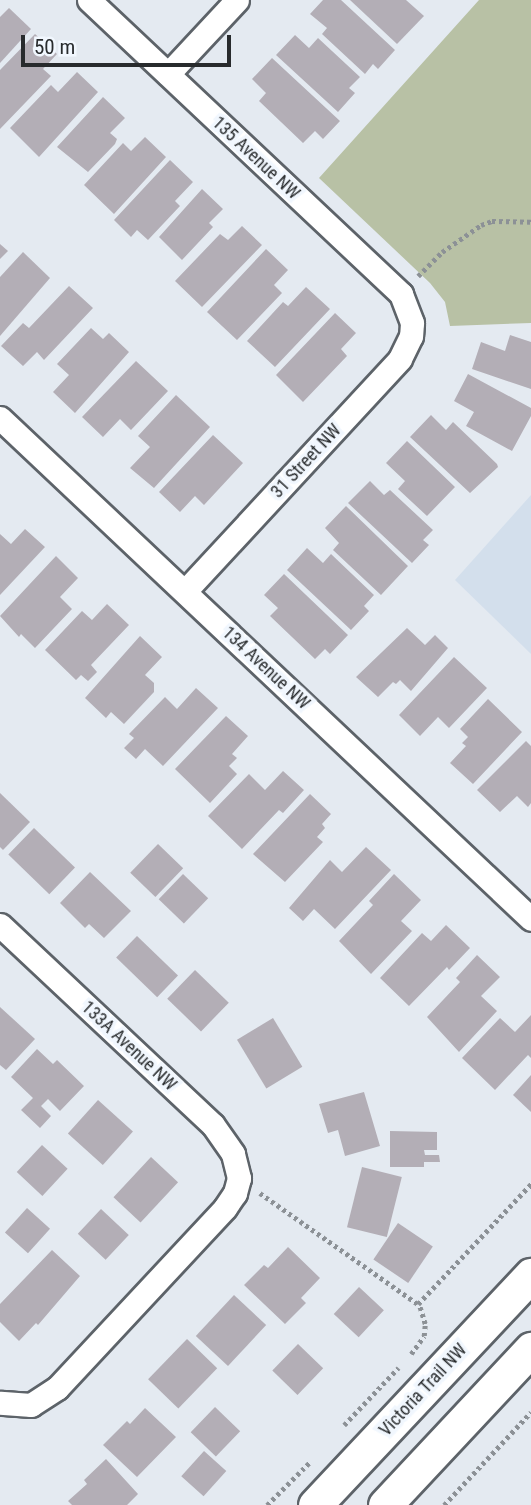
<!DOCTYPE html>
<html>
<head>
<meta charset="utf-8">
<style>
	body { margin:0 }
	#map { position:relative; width:531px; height:1505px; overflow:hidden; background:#e4eaf1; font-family:"Roboto Condensed",sans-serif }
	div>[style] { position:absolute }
	.built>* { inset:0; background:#d3dfec }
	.green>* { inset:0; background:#b8c1a5 }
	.building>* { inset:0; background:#b3aeb6; transform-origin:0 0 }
	.path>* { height:4.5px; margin-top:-2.25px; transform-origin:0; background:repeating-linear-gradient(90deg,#8c9196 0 3.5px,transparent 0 7px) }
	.roads { filter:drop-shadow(2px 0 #5d6369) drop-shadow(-2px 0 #5d6369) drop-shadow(0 2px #5d6369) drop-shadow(0 -2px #5d6369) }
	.minor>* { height:23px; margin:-11.5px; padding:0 11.5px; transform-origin:11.5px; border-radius:11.5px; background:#fff }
	.secondary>* { height:33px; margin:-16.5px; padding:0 16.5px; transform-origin:16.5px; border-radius:16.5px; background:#fff }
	span { translate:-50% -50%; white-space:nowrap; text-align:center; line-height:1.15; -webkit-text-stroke:7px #f1f7fe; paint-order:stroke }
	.street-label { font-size:18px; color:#282b2d }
	.scale { position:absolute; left:21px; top:35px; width:210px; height:32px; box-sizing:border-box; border:4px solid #282b2d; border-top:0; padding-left:9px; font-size:21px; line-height:24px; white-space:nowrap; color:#282b2d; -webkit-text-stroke:5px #f1f7fe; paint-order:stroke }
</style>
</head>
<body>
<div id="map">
	<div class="built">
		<div style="clip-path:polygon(531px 495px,531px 654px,455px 580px)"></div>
	</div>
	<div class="green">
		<div style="clip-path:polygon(479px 0,531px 0,531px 323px,450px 326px,445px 302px,430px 283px,319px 178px)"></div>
	</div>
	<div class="building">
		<div style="clip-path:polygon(323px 0,341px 0,395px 50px,378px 69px,373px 64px,365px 74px,322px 34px,327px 28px,310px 14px)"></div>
		<div style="clip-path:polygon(350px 0,406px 0,424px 16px,397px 44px)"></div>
		<div style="clip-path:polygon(9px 8px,31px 29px,0 63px,0 17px)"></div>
		<div style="clip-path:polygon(35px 34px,57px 54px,43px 69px,51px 76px,0 129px,0 70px)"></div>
		<div style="clip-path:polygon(295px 35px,309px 48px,318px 38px,360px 77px,349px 88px,355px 93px,338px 112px,276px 55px)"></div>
		<div style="clip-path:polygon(272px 58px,340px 121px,323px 139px,315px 131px,303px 143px,259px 101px,266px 93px,252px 79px)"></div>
		<div style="clip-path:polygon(77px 72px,98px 92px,39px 157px,10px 128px,51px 85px,58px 92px)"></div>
		<div style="clip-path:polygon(103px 97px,125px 118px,110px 133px,117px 139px,115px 144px,88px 172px,57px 147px)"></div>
		<div style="clip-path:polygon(145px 137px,166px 157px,114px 214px,84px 185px,123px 143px,131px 151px)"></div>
		<div style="clip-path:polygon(170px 160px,193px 182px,175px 201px,180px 206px,148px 240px,137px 230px,131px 237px,114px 220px)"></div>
		<div style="clip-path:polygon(202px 189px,223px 209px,209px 223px,213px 227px,182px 260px,159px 237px)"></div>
		<div style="clip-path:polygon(242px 226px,262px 245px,202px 307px,175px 281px,220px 234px,228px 240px)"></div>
		<div style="clip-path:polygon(0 244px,8px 251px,0 259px)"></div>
		<div style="clip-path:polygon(266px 249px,288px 270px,274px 285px,282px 293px,237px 340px,207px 312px)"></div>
		<div style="clip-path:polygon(23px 252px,50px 278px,0 336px,0 277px)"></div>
		<div style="clip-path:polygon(69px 286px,93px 308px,44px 360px,37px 352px,23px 366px,1px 346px,23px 323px,29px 328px)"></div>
		<div style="clip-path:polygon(306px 287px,330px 309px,275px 367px,247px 341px,283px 302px,288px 306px)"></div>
		<div style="clip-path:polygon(335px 313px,356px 333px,341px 349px,347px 356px,303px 402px,276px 375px)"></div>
		<div style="clip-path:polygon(91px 328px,103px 339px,109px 333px,129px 352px,75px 413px,53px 392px,69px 375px,57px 364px)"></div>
		<div style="clip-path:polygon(510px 335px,531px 342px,531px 389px,472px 369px,481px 342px,505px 351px)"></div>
		<div style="clip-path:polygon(136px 361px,168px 391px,131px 430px,120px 419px,103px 437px,82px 417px)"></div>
		<div style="clip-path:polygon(468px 374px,531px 408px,531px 416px,512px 451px,466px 426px,474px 412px,454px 401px)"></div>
		<div style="clip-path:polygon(176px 395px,210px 427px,154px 488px,130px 468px,150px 447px,138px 436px)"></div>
		<div style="clip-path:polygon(431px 415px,446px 430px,453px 422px,497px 464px,498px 467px,470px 493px,410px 437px)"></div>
		<div style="clip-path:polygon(213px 435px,243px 463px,204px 505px,195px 496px,180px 512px,159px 492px)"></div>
		<div style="clip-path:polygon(407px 441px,455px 487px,427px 516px,398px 489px,405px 481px,386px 463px)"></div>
		<div style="clip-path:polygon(370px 481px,384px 495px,390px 490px,433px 530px,423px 540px,429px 545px,412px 563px,348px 503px)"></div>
		<div style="clip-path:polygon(346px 506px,408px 566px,381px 595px,333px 550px,339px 543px,325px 528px)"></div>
		<div style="clip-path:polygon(25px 529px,45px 547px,0 595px,0 534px,11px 544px)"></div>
		<div style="clip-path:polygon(307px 548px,323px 563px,331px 554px,374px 595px,364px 606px,369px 611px,351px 630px,287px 570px)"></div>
		<div style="clip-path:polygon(56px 556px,78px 578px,60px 597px,72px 609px,35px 648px,21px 634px,19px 637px,0 616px)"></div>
		<div style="clip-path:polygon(284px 574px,348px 635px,330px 654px,325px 649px,315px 659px,270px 616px,278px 608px,264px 595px)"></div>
		<div style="clip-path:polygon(107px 604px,129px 625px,91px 665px,97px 672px,88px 681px,81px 675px,76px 680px,45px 650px,82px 611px,92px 620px)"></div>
		<div style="clip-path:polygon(407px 628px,425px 645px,435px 635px,448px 648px,411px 691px,400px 680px,396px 684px,393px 682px,378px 697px,356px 677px)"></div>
		<div style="clip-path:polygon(140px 636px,162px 657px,145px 675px,154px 683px,154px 692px,124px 724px,111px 712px,106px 718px,85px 698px)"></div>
		<div style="clip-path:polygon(454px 657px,487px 688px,449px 728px,438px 717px,420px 736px,399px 715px)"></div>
		<div style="clip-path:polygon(196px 688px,218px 708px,163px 766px,145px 749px,136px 759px,124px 748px,134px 738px,129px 734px,165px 697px,177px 709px)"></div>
		<div style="clip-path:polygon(488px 699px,522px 732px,473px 784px,450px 763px,466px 746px,462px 743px,468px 737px,460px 729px)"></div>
		<div style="clip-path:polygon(226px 716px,248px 736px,232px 754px,237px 758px,229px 766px,237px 774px,210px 803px,175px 769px)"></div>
		<div style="clip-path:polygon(526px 741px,531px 746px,531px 803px,528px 807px,517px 796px,500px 812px,477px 790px)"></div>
		<div style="clip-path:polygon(283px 771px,304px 790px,283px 813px,279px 810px,242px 849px,208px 816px,249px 774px,265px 790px)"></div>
		<div style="clip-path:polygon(0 793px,30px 822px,3px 850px,0 847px)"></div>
		<div style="clip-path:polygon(310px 794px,331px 814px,322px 824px,325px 828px,317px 837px,323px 842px,285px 882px,253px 854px)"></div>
		<div style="left:34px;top:828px;width:57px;height:37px;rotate:44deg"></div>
		<div style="left:158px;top:844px;width:35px;height:40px;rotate:44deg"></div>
		<div style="clip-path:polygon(366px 847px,391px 870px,335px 929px,314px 909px,303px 921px,289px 908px,330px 860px,342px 872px)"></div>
		<div style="clip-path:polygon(90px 872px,131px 911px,104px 938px,89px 924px,85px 928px,60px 903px)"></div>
		<div style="left:183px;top:874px;width:35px;height:35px;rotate:44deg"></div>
		<div style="clip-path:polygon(394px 874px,421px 900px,401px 921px,412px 931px,371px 974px,339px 941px,373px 905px,369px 901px)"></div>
		<div style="clip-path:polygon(446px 925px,470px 948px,449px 970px,447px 967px,409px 1006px,380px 978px,422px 933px,431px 941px)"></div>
		<div style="left:137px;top:936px;width:57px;height:30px;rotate:44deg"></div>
		<div style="clip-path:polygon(477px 955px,500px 977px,481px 996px,497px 1011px,459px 1052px,427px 1017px,460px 982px,456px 978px)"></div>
		<div style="left:195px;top:970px;width:47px;height:40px;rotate:44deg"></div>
		<div style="clip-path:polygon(0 1007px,35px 1039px,6px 1070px,0 1065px)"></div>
		<div style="clip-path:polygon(531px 1015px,531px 1058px,528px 1055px,495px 1090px,462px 1058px,500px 1018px,515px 1032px)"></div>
		<div style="left:273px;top:1018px;width:57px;height:42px;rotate:59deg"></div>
		<div style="clip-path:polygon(37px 1049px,53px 1064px,57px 1060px,84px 1086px,60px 1111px,48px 1099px,41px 1106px,51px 1116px,40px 1128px,21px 1110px,33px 1098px,11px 1077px)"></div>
		<div style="clip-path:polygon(531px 1075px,531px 1112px,513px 1095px)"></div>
		<div style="clip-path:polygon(364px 1092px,380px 1146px,345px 1156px,338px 1130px,328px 1133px,319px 1104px)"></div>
		<div style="left:98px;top:1100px;width:47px;height:45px;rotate:42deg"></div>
		<div style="clip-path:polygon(390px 1131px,437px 1132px,437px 1150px,424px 1150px,425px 1155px,439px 1155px,440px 1162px,424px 1162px,424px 1167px,390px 1167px)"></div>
		<div style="left:42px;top:1145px;width:35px;height:37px;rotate:43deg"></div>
		<div style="left:151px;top:1157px;width:37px;height:55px;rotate:43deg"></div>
		<div style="left:362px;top:1167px;width:41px;height:62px;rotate:14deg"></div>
		<div style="left:27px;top:1208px;width:31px;height:33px;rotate:42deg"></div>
		<div style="left:101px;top:1209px;width:38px;height:34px;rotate:43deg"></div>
		<div style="left:398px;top:1223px;width:42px;height:44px;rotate:34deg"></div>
		<div style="clip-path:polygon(288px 1247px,320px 1278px,301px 1298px,306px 1303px,285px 1324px,244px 1285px,264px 1265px,268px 1268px)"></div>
		<div style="clip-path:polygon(52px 1250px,80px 1276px,38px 1325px,36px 1323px,19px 1341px,0 1322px,0 1304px)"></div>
		<div style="left:359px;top:1287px;width:34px;height:37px;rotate:43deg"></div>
		<div style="left:234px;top:1295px;width:44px;height:56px;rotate:43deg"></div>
		<div style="left:187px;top:1339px;width:42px;height:56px;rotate:44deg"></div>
		<div style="left:298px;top:1344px;width:35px;height:37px;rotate:44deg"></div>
		<div style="left:215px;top:1407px;width:35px;height:35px;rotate:44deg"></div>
		<div style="clip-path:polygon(145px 1408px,176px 1437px,137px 1477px,103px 1445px,127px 1421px,130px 1424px)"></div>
		<div style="left:204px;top:1451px;width:30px;height:34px;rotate:42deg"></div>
		<div style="clip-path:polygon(106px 1459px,138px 1494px,127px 1505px,72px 1505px,68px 1501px,87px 1484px,84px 1480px)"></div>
	</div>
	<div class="path">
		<div style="left:418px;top:276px;width:34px;rotate:-45deg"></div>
		<div style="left:442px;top:252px;width:47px;rotate:-34.7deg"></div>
		<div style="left:481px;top:225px;width:12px;rotate:-20deg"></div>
		<div style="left:492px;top:221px;width:39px;rotate:1deg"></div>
		<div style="left:260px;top:1193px;width:193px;rotate:35.1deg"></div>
		<div style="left:418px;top:1304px;width:165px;rotate:-46.7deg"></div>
		<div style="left:411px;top:1354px;width:22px;rotate:-54deg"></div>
		<div style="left:424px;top:1336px;width:12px;rotate:-85deg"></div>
		<div style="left:425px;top:1324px;width:21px;rotate:-107deg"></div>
		<div style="left:344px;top:1425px;width:79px;rotate:-46.5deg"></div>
		<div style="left:267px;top:1505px;width:61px;rotate:-45deg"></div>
		<div style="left:444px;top:1505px;width:127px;rotate:-46.9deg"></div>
	</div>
	<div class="roads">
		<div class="minor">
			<div style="left:89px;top:0;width:429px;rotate:43.3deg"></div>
			<div style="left:401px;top:294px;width:31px;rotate:69deg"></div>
			<div style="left:412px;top:323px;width:13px;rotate:94deg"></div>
			<div style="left:411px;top:336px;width:25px;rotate:116deg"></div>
			<div style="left:400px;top:359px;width:316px;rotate:132.8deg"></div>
			<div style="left:168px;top:74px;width:101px;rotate:-47deg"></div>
			<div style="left:0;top:418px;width:730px;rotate:43.33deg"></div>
			<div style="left:0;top:925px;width:292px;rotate:43.2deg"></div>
			<div style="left:213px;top:1125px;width:35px;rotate:55deg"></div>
			<div style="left:233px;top:1154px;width:25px;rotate:76deg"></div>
			<div style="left:239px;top:1178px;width:16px;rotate:105deg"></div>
			<div style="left:235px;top:1193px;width:18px;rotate:124deg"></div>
			<div style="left:225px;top:1208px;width:246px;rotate:133deg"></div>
			<div style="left:57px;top:1388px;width:31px;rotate:147deg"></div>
			<div style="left:31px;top:1405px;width:31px;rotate:-176deg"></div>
		</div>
		<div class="secondary">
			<div style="left:315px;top:1505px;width:316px;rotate:-46.8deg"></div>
			<div style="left:385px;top:1505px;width:214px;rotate:-46.9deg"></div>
		</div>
	</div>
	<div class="street-label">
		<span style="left:256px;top:158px;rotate:43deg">135 Avenue NW</span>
		<span style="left:306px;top:461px;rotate:-47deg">31 Street NW</span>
		<span style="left:266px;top:668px;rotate:43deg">134 Avenue NW</span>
		<span style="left:129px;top:1046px;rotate:43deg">133A Avenue NW</span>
		<span style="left:423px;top:1390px;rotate:-47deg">Victoria Trail NW</span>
	</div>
	<div class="scale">50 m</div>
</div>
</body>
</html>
